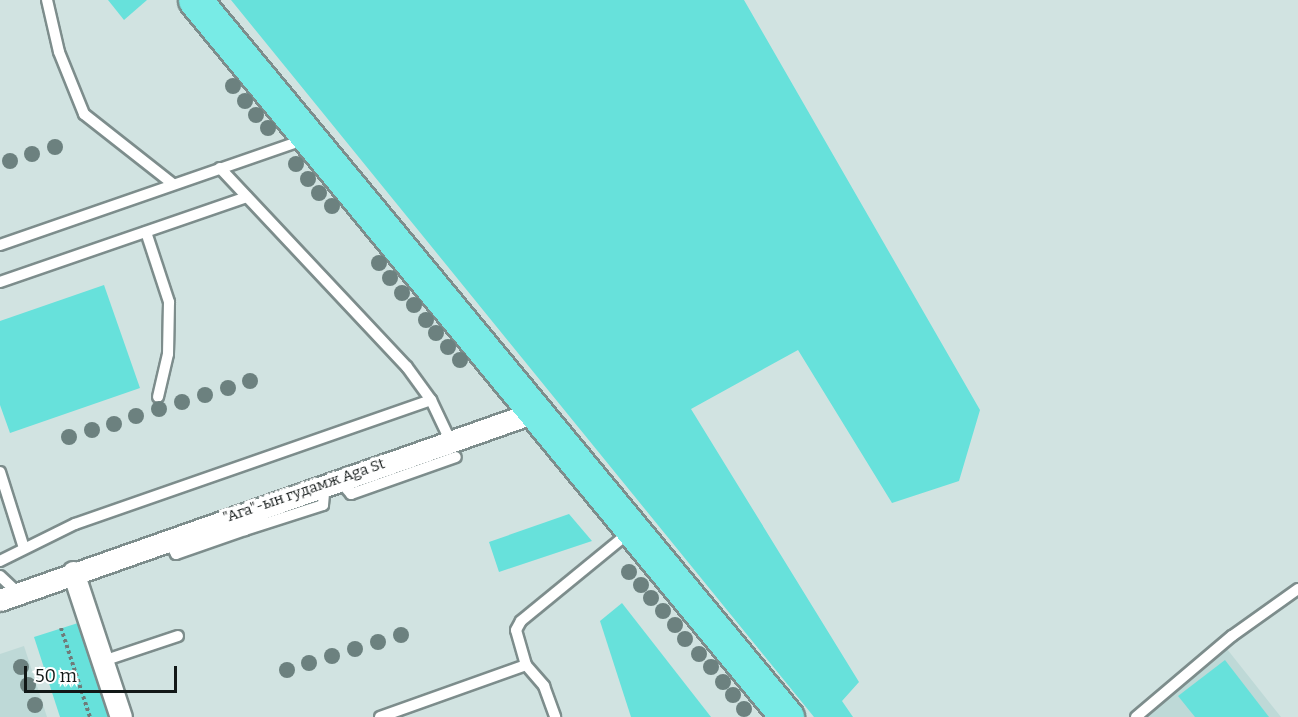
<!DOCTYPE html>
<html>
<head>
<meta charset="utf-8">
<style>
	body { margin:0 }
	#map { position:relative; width:1298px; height:717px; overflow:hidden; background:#d1e3e1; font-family:Bitter,serif }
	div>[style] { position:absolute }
	.built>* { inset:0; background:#bed9d7 }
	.green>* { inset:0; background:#67e1db }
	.path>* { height:4px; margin-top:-2px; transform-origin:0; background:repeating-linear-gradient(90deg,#6f7b79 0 3px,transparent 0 6px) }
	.roads { filter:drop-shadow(2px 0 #7d8d8c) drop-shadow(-2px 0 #7d8d8c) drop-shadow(0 2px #7d8d8c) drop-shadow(0 -2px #7d8d8c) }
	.service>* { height:10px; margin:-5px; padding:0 5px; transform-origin:5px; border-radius:5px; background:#fff }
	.minor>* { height:21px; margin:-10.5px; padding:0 10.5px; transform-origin:10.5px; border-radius:10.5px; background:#fff }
	.trunk>* { height:33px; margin:-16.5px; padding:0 16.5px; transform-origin:16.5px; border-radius:16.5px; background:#78ebe6 }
	.trees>* { width:16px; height:16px; margin:-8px; border-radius:50%; background:#6c817f }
	span { translate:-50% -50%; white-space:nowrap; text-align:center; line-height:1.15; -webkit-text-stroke:6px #fff; paint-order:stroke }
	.street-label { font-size:15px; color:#121817 }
	.scale { position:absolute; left:24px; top:666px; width:153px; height:27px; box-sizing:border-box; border:3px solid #121817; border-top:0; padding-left:8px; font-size:18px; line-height:21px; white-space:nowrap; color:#121817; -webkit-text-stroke:4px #fff; paint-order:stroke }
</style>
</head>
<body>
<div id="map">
	<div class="built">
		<div style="clip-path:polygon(24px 646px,47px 717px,0 717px,0 654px)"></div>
		<div style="clip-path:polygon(1227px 649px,1281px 717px,1142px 717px)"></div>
	</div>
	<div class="green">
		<div style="clip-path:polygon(108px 0,147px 0,124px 20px)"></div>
		<div style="clip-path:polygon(231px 0,744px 0,980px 410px,959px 481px,892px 503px,798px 350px,691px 409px,859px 682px,842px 701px,853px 717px,814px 717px)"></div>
		<div style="clip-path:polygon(104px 285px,140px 388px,10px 433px,0 405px,0 321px)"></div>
		<div style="clip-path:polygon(569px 514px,592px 541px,499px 572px,489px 542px)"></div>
		<div style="clip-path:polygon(622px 603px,711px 717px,631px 717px,600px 621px)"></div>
		<div style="clip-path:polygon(78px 623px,109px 717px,60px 717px,34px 637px)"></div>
		<div style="clip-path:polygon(1225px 660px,1269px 717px,1195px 717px,1178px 696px)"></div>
	</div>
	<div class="path">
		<div style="left:61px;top:628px;width:94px;rotate:72deg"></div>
	</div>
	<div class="roads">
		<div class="service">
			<div style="left:47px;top:0;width:53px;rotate:77deg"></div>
			<div style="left:59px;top:52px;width:67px;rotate:68deg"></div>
			<div style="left:84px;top:114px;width:113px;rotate:38.2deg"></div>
			<div style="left:220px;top:168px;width:273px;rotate:46.8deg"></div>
			<div style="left:407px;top:367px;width:41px;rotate:54deg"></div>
			<div style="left:146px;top:232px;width:74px;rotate:71.8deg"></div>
			<div style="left:169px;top:302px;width:52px;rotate:91.1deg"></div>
			<div style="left:168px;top:354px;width:44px;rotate:103.1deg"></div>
			<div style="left:0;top:245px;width:322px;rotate:-19.1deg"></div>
			<div style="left:0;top:282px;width:261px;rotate:-19deg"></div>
			<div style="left:0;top:472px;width:80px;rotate:72.5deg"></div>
			<div style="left:338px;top:479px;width:20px;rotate:49deg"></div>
			<div style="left:351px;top:494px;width:111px;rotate:-19.4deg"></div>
			<div style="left:240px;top:514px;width:17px;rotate:73deg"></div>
			<div style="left:245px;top:530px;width:82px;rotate:-17.8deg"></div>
			<div style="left:323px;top:505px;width:21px;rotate:-85deg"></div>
			<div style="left:168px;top:540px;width:16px;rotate:60deg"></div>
			<div style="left:176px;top:554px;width:73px;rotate:-19.2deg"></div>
			<div style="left:0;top:561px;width:84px;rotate:-26.3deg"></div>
			<div style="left:75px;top:524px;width:377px;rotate:-19.2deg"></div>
			<div style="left:431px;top:400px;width:44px;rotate:64.6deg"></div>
			<div style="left:0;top:576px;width:25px;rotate:43deg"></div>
			<div style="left:103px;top:661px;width:79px;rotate:-18.4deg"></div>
			<div style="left:526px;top:665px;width:28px;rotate:49deg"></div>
			<div style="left:544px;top:686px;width:33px;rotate:70deg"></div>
			<div style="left:380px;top:717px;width:155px;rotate:-19.6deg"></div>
			<div style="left:526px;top:665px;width:36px;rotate:-106deg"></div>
			<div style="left:516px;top:630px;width:10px;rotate:-61deg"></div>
			<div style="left:521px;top:621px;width:142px;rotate:-39.3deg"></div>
			<div style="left:1136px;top:717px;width:126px;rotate:-40.2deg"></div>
			<div style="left:1232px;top:636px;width:81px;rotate:-35.5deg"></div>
		</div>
		<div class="minor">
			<div style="left:73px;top:572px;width:153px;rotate:71.7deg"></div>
			<div style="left:0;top:600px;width:567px;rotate:-19.36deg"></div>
		</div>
		<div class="trunk">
			<div style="left:195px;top:0;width:930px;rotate:50.45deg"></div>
		</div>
	</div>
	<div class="trees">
		<div style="left:233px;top:86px"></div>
		<div style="left:245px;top:101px"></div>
		<div style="left:256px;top:115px"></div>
		<div style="left:268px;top:128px"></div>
		<div style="left:55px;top:147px"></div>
		<div style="left:32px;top:154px"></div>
		<div style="left:10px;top:161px"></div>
		<div style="left:296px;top:164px"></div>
		<div style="left:308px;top:179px"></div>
		<div style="left:319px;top:193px"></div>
		<div style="left:332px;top:206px"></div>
		<div style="left:379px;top:263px"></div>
		<div style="left:390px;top:278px"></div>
		<div style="left:402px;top:293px"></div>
		<div style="left:414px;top:305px"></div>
		<div style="left:426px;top:320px"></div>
		<div style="left:436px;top:333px"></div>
		<div style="left:448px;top:347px"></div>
		<div style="left:460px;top:360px"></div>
		<div style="left:250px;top:381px"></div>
		<div style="left:228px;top:388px"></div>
		<div style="left:205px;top:395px"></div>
		<div style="left:182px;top:402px"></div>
		<div style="left:159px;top:409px"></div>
		<div style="left:136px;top:416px"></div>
		<div style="left:114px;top:424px"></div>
		<div style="left:92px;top:430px"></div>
		<div style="left:69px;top:437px"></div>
		<div style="left:629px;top:572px"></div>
		<div style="left:641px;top:585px"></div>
		<div style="left:651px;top:598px"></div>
		<div style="left:663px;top:611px"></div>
		<div style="left:675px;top:625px"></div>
		<div style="left:401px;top:635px"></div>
		<div style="left:685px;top:639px"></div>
		<div style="left:378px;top:642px"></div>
		<div style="left:355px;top:649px"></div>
		<div style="left:699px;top:654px"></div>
		<div style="left:332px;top:656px"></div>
		<div style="left:309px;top:663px"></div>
		<div style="left:21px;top:667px"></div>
		<div style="left:711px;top:667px"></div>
		<div style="left:287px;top:670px"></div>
		<div style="left:723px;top:682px"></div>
		<div style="left:28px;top:685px"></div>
		<div style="left:733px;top:695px"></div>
		<div style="left:35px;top:705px"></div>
		<div style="left:744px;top:709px"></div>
	</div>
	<div class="street-label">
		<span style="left:304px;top:491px;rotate:-19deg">"Ага"-ын гудамж Aga St</span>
	</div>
	<div class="scale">50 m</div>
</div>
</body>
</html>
